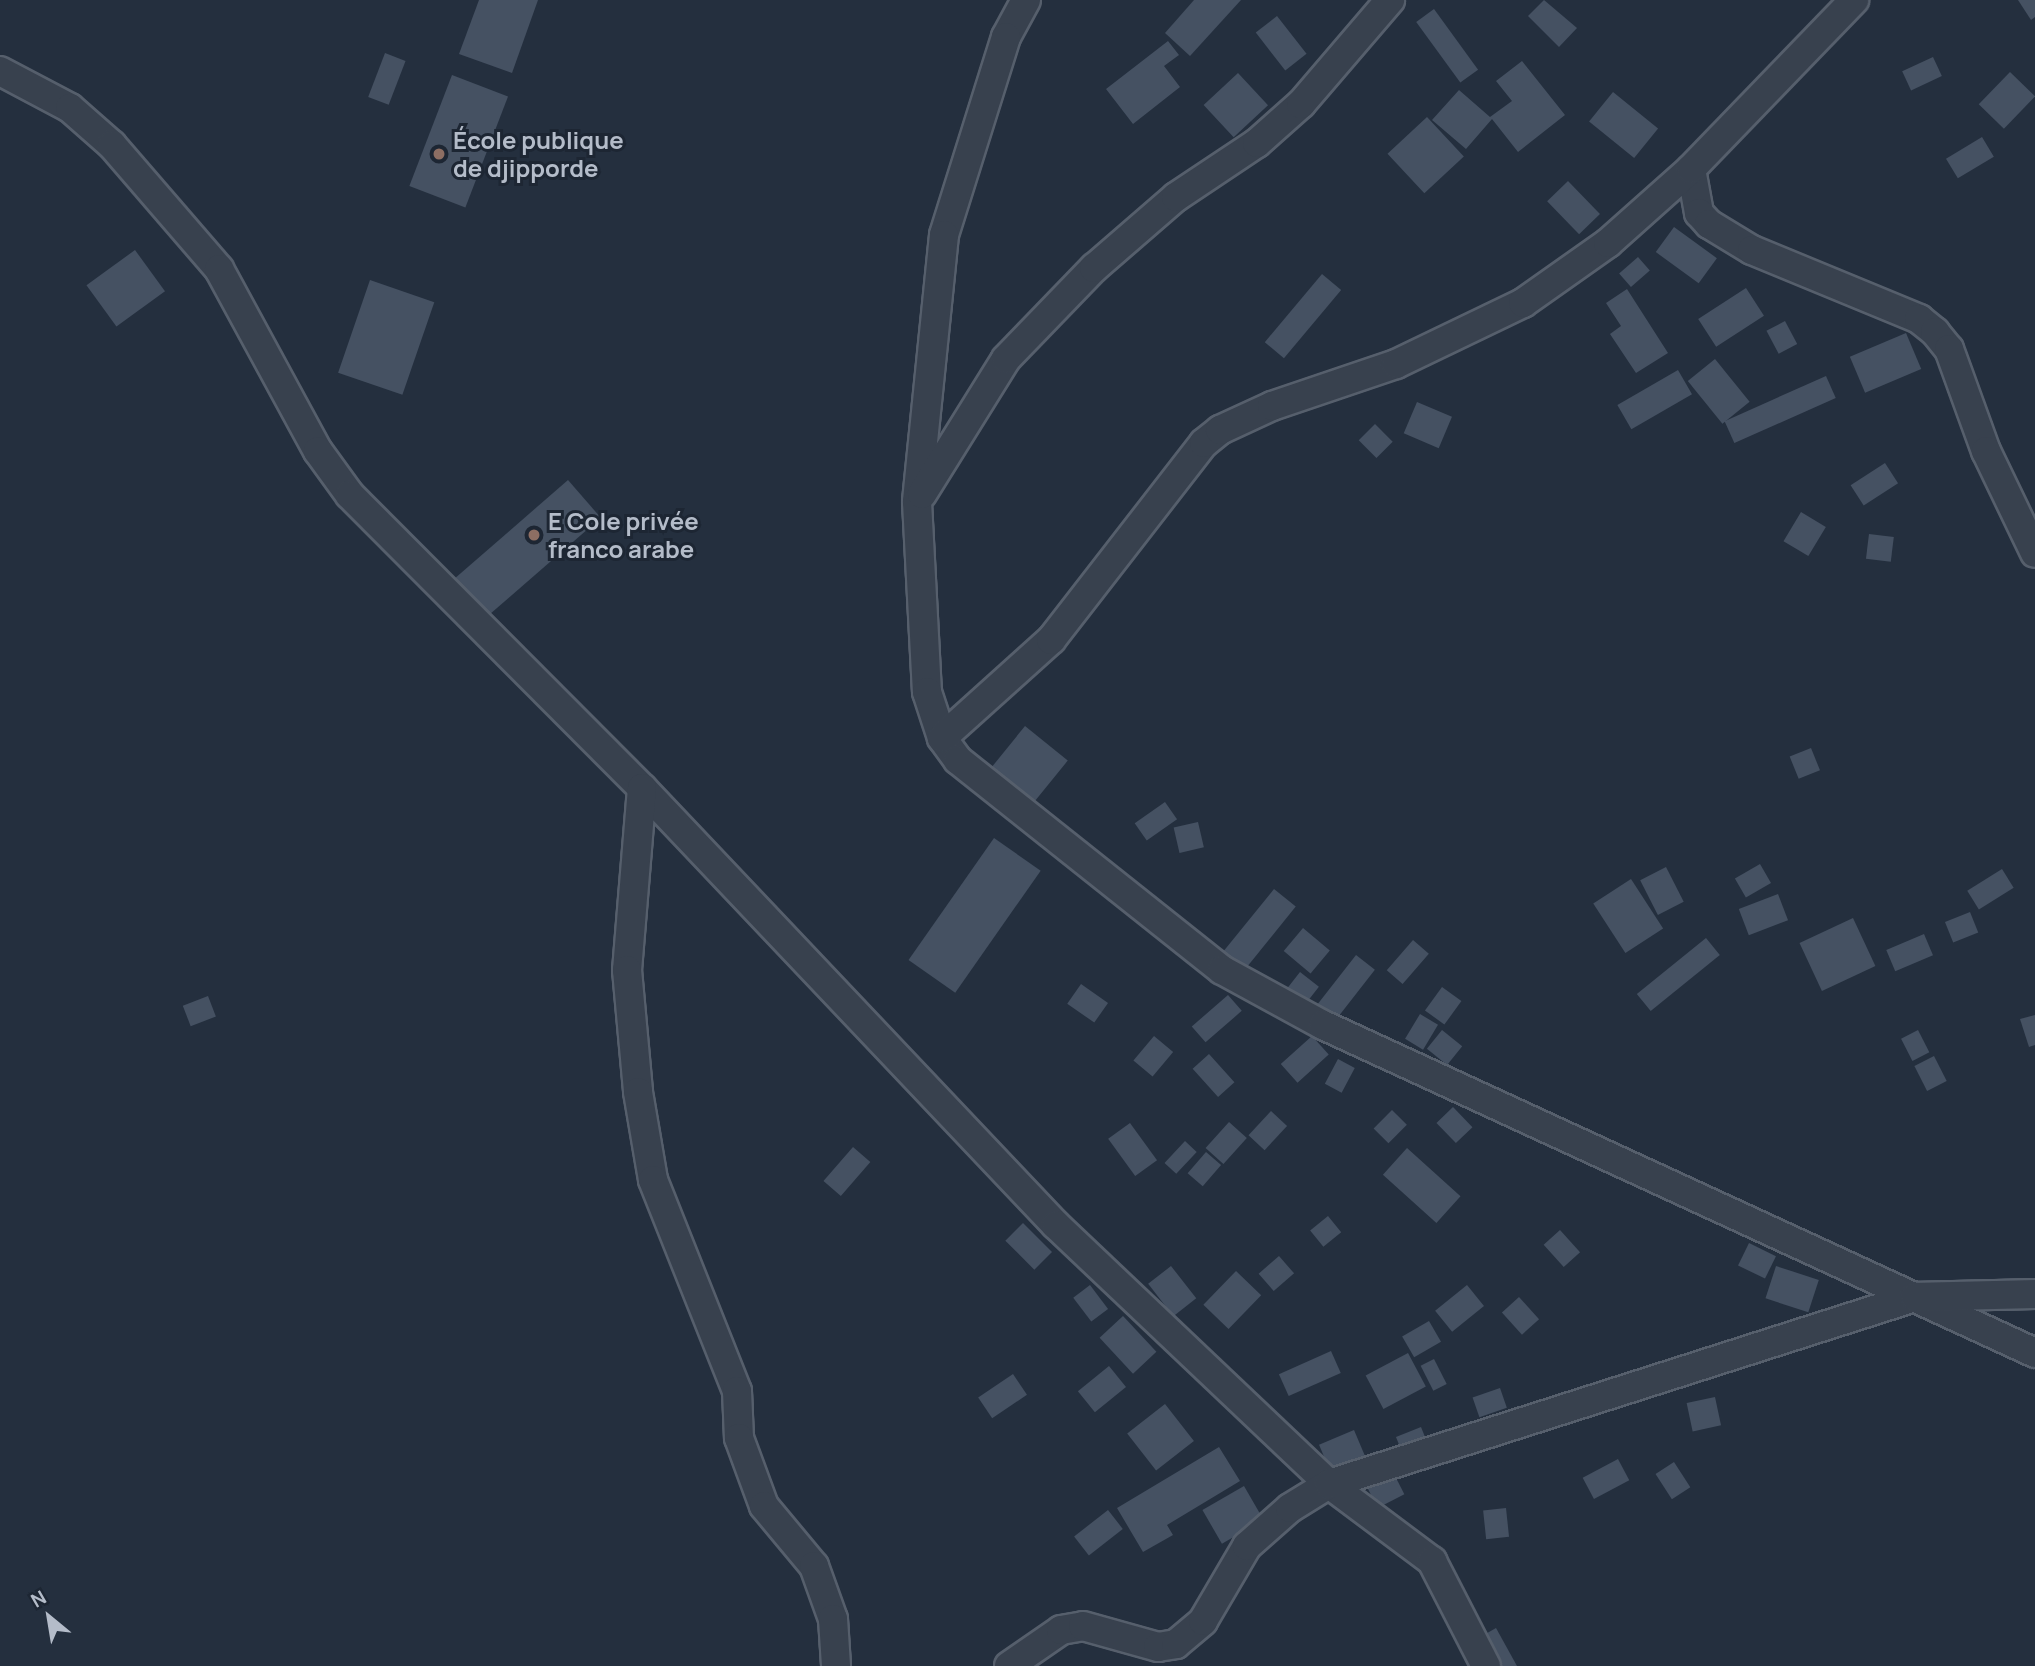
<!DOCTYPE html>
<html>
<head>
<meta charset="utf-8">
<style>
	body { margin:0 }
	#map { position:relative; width:2035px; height:1666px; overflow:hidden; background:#242f3e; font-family:Manrope,sans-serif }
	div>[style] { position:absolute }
	.building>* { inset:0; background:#455162; transform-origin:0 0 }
	.roads { filter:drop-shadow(2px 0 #565f6c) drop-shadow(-2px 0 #565f6c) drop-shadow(0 2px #565f6c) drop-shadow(0 -2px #565f6c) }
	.street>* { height:28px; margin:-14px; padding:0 14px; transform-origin:14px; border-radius:14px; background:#38414e }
	.dots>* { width:19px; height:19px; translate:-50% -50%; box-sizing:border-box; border:4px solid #1d2633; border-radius:50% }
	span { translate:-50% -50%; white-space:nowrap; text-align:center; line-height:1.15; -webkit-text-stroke:6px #1d2633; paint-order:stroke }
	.poi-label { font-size:24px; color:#b4bcc9; font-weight:700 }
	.left { translate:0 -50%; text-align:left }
	.north { position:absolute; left:14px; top:1582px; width:70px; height:70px; -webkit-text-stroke:5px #1d2633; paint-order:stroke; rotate:330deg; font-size:19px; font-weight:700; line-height:28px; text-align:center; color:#b4bcc9 }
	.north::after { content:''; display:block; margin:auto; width:24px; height:32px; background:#b4bcc9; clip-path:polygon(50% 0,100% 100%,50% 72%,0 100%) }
</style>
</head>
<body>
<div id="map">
	<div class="building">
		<div style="clip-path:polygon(479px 0,538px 0,512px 73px,459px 54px)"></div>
		<div style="clip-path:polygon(1194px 0,1241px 0,1190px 56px,1165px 33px)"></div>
		<div style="clip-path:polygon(1544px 0,1577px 28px,1559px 47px,1528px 16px)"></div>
		<div style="clip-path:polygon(2018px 0,2035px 0,2035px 17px,2031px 20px)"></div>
		<div style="left:1434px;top:9px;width:75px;height:22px;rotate:54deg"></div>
		<div style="left:1277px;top:16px;width:48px;height:27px;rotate:52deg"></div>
		<div style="clip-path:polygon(1168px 41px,1179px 55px,1164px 66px,1180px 87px,1133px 124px,1106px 89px)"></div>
		<div style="left:385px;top:53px;width:22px;height:47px;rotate:21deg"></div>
		<div style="left:1933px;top:57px;width:21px;height:34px;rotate:65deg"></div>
		<div style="clip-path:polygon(1522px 61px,1565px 115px,1518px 152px,1492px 119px,1466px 149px,1432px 120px,1459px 90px,1490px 117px,1512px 101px,1496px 81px)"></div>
		<div style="left:2010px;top:72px;width:35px;height:45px;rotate:44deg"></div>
		<div style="left:1238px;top:73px;width:44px;height:47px;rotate:47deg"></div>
		<div style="left:452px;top:75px;width:60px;height:119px;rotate:21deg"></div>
		<div style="left:1613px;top:92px;width:58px;height:38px;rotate:39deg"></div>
		<div style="left:1427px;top:117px;width:54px;height:54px;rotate:47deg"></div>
		<div style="left:1982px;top:137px;width:23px;height:42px;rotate:59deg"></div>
		<div style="left:1568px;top:181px;width:46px;height:29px;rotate:46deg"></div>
		<div style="left:1674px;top:227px;width:53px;height:31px;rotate:36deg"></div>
		<div style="left:135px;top:250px;width:51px;height:60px;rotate:54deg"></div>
		<div style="left:1638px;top:257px;width:18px;height:25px;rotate:49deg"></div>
		<div style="left:1322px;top:274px;width:25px;height:89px;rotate:40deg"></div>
		<div style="left:370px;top:280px;width:68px;height:98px;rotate:19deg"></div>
		<div style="left:1746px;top:288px;width:33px;height:57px;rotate:57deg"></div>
		<div style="clip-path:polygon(1627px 289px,1668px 353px,1636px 373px,1610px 334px,1621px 326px,1606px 303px)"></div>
		<div style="left:1785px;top:321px;width:26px;height:21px;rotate:62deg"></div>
		<div style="left:1906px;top:333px;width:39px;height:61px;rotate:67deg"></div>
		<div style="left:1715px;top:359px;width:55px;height:35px;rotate:51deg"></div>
		<div style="left:1678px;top:370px;width:28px;height:70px;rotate:60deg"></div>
		<div style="left:1826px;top:376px;width:24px;height:111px;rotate:66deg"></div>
		<div style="left:1417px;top:402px;width:38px;height:34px;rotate:23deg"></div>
		<div style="left:1375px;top:424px;width:25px;height:23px;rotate:45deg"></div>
		<div style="left:1885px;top:463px;width:24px;height:41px;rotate:57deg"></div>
		<div style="left:568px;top:480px;width:50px;height:154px;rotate:49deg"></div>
		<div style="left:1801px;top:512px;width:29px;height:34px;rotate:31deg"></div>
		<div style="left:1869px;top:534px;width:25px;height:25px;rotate:7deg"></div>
		<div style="left:1025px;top:726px;width:55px;height:64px;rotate:39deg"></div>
		<div style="left:1811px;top:748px;width:24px;height:23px;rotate:68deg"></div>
		<div style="left:1165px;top:802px;width:21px;height:37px;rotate:55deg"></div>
		<div style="left:1198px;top:822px;width:26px;height:25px;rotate:77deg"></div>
		<div style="left:994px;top:838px;width:57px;height:149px;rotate:35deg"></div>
		<div style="left:1760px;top:864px;width:22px;height:29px;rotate:60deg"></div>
		<div style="left:1666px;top:867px;width:39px;height:29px;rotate:63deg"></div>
		<div style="left:2002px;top:869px;width:22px;height:41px;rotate:58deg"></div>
		<div style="left:1631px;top:879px;width:59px;height:45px;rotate:57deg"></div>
		<div style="left:1274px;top:889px;width:28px;height:87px;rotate:39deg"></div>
		<div style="left:1778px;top:894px;width:28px;height:42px;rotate:69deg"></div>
		<div style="left:1970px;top:912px;width:22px;height:27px;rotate:68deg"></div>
		<div style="left:1853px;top:918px;width:53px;height:59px;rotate:65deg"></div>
		<div style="left:1303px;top:928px;width:35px;height:30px;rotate:40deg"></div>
		<div style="left:1924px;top:934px;width:23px;height:41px;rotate:67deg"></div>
		<div style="left:1706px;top:938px;width:22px;height:89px;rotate:51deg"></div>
		<div style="left:1413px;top:940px;width:21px;height:40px;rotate:41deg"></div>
		<div style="left:1356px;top:955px;width:24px;height:65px;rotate:38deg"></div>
		<div style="left:1300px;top:972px;width:24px;height:27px;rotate:38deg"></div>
		<div style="left:1081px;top:984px;width:33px;height:24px;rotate:35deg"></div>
		<div style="left:1442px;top:987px;width:24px;height:29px;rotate:36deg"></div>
		<div style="left:1228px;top:995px;width:21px;height:48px;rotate:49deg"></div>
		<div style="left:208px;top:996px;width:22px;height:27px;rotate:69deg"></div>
		<div style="left:1420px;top:1014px;width:21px;height:29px;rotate:31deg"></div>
		<div style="clip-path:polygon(2035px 1015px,2035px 1045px,2029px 1047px,2020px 1019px)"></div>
		<div style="left:1442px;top:1030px;width:26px;height:24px;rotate:39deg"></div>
		<div style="left:1918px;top:1030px;width:25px;height:19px;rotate:63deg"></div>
		<div style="left:1154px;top:1036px;width:25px;height:32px;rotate:40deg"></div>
		<div style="left:1312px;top:1036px;width:25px;height:42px;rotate:48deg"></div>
		<div style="left:1209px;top:1054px;width:38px;height:22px;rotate:48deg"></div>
		<div style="left:1934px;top:1056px;width:28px;height:22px;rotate:63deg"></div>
		<div style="left:1338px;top:1059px;width:19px;height:28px;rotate:28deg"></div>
		<div style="left:1453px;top:1107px;width:28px;height:23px;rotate:46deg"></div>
		<div style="left:1392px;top:1110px;width:21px;height:26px;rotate:45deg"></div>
		<div style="left:1271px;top:1111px;width:22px;height:33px;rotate:43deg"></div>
		<div style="left:1229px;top:1122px;width:24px;height:35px;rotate:42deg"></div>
		<div style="left:1130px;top:1123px;width:46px;height:27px;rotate:54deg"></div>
		<div style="left:1185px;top:1141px;width:16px;height:30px;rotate:43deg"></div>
		<div style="left:853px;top:1147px;width:23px;height:45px;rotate:41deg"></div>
		<div style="left:1407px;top:1148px;width:72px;height:36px;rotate:42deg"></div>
		<div style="left:1206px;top:1152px;width:20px;height:28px;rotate:41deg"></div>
		<div style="left:1328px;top:1216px;width:21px;height:23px;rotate:51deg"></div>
		<div style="left:1023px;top:1223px;width:41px;height:25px;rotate:45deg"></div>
		<div style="left:1560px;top:1230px;width:30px;height:22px;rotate:48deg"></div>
		<div style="left:1749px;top:1243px;width:30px;height:25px;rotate:26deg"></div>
		<div style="left:1279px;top:1256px;width:23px;height:27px;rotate:49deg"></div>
		<div style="left:1171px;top:1266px;width:41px;height:29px;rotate:52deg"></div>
		<div style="left:1776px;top:1266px;width:45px;height:34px;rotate:18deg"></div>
		<div style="left:1236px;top:1271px;width:35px;height:47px;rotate:44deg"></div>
		<div style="left:1090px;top:1285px;width:30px;height:21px;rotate:53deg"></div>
		<div style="left:1467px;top:1285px;width:27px;height:41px;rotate:51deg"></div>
		<div style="left:1519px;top:1297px;width:30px;height:23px;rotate:48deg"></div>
		<div style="left:1123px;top:1316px;width:49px;height:32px;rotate:47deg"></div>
		<div style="left:1429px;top:1321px;width:24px;height:31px;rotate:60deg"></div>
		<div style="left:1331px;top:1351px;width:24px;height:57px;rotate:66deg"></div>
		<div style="left:1408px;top:1353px;width:38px;height:48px;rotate:62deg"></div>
		<div style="left:1434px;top:1359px;width:28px;height:15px;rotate:63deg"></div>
		<div style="left:1109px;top:1366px;width:27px;height:40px;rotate:51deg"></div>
		<div style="left:1013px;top:1374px;width:25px;height:42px;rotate:56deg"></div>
		<div style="left:1500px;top:1388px;width:21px;height:29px;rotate:71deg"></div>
		<div style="left:1715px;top:1397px;width:29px;height:29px;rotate:78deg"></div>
		<div style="left:1165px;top:1404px;width:47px;height:48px;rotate:52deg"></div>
		<div style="left:1421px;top:1427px;width:18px;height:27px;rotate:68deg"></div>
		<div style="left:1354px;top:1430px;width:33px;height:38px;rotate:67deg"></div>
		<div style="clip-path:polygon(1219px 1447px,1240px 1481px,1167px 1525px,1173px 1535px,1143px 1552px,1117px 1508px)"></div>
		<div style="left:1618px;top:1459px;width:24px;height:40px;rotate:62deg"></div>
		<div style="left:1674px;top:1462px;width:30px;height:22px;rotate:57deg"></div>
		<div style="left:1393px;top:1472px;width:25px;height:30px;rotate:63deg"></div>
		<div style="left:1244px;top:1486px;width:39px;height:48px;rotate:60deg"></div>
		<div style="left:1506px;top:1508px;width:29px;height:23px;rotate:84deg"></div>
		<div style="left:1108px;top:1510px;width:24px;height:43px;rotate:52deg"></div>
		<div style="clip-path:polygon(1496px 1628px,1517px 1666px,1489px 1666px,1475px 1640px)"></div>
	</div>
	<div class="roads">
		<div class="street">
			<div style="left:1026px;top:0;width:42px;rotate:118.4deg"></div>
			<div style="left:1006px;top:37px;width:207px;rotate:107.4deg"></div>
			<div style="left:944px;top:235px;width:268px;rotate:95.8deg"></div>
			<div style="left:917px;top:502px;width:190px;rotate:87deg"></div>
			<div style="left:927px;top:692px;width:48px;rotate:71.9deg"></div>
			<div style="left:942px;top:738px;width:27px;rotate:54deg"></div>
			<div style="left:958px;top:760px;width:337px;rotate:38.5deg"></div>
			<div style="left:1222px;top:970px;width:115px;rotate:28.6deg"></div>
			<div style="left:1323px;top:1025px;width:784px;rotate:24.73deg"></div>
			<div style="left:0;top:71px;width:79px;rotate:27.9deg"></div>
			<div style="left:70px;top:108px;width:56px;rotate:41.4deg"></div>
			<div style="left:112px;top:145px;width:164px;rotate:49.2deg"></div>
			<div style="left:219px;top:269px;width:207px;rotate:61.5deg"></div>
			<div style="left:318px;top:451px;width:54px;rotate:54deg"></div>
			<div style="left:350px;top:495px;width:414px;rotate:45.1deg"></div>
			<div style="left:642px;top:788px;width:602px;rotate:46.55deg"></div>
			<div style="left:1056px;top:1225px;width:376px;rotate:43.5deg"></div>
			<div style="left:1329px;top:1484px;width:129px;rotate:36.8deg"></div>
			<div style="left:1432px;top:1561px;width:118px;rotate:62.8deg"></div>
			<div style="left:1691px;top:169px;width:45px;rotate:79.7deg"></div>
			<div style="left:1699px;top:213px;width:15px;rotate:48deg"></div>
			<div style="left:1709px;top:224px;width:50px;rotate:31.2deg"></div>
			<div style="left:1752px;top:250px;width:181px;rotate:22.4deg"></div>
			<div style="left:1919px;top:319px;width:21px;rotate:39deg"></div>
			<div style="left:1935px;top:332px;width:22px;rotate:51deg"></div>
			<div style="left:1949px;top:349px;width:109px;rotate:70.1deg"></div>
			<div style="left:1986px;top:451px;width:113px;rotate:64.3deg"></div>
			<div style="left:922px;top:494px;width:159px;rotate:-58.1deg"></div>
			<div style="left:1006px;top:359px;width:127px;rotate:-46deg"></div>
			<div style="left:1094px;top:268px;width:108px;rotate:-40.9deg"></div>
			<div style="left:1176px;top:197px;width:97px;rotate:-33.7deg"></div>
			<div style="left:1257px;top:143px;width:59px;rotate:-41.6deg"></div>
			<div style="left:1301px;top:104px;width:137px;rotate:-49.4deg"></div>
			<div style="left:942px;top:738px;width:147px;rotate:-42deg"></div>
			<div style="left:1051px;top:640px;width:249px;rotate:-52.2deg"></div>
			<div style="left:1204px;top:443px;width:21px;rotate:-39deg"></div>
			<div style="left:1220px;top:430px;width:57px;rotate:-24.8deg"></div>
			<div style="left:1272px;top:406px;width:131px;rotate:-18.7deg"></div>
			<div style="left:1396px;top:364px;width:141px;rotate:-25.7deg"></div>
			<div style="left:1523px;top:303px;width:104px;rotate:-35.2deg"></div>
			<div style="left:1608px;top:243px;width:111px;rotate:-41.7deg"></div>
			<div style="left:1691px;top:169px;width:235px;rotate:-46deg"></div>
			<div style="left:642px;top:788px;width:183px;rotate:94.7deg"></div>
			<div style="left:627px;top:970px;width:122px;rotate:84.8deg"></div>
			<div style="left:638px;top:1092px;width:89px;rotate:80.3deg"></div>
			<div style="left:653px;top:1180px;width:227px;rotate:68.3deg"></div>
			<div style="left:737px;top:1391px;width:47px;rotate:87.6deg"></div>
			<div style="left:739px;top:1438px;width:72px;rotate:69.8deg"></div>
			<div style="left:764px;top:1506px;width:78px;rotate:50.2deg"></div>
			<div style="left:814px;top:1566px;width:56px;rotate:70.3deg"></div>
			<div style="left:833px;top:1619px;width:47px;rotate:86.3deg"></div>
			<div style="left:1009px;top:1666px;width:63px;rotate:-34.7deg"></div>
			<div style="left:1061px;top:1630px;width:22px;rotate:-10deg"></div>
			<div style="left:1083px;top:1626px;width:78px;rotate:15.6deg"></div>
			<div style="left:1158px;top:1647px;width:18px;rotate:-9deg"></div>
			<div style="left:1176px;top:1644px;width:35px;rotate:-40deg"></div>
			<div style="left:1203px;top:1621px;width:87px;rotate:-59.6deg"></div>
			<div style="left:1247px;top:1546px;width:57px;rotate:-41.5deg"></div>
			<div style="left:1290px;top:1508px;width:46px;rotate:-31.6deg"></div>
			<div style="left:1329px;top:1484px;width:615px;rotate:-17.7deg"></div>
			<div style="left:1915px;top:1297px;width:120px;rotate:-1.4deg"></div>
		</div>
	</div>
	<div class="dots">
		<div style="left:439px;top:154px;background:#8d6e63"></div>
		<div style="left:534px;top:535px;background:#8d6e63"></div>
	</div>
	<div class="poi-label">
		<span class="left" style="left:453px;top:154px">École publique<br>de djipporde</span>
		<span class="left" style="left:548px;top:535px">E Cole privée<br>franco arabe</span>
	</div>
	<div class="north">N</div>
</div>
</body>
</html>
